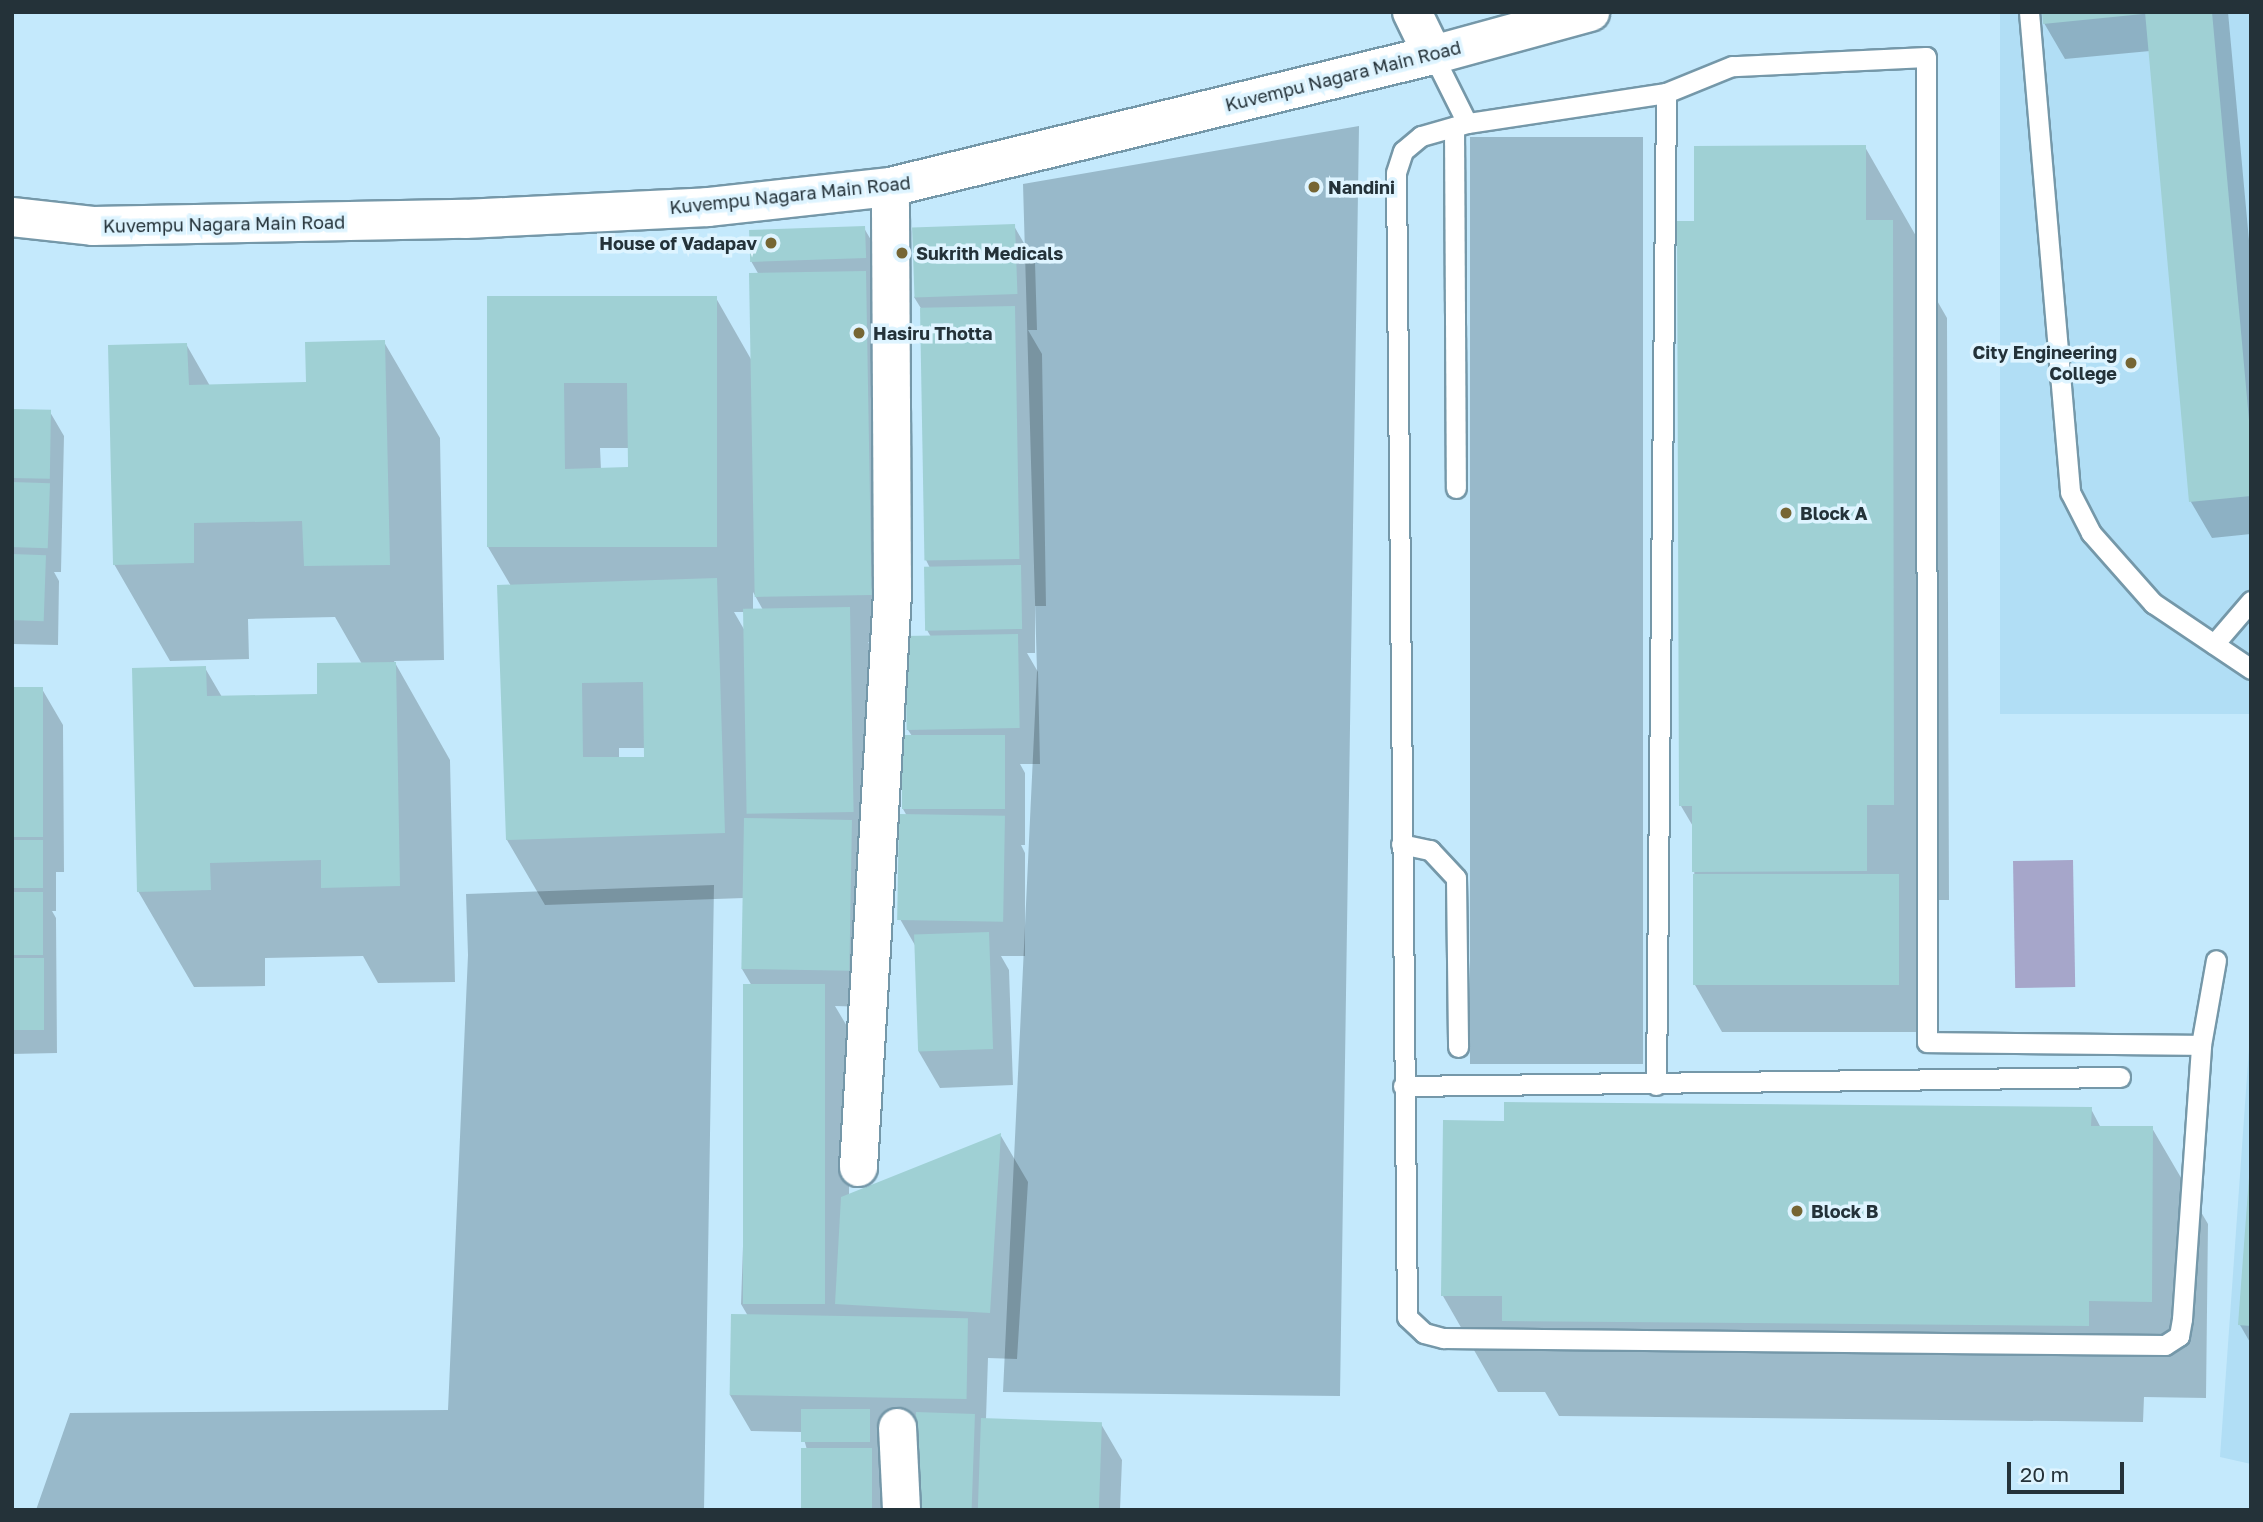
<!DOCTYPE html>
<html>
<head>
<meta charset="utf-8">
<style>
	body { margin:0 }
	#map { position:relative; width:2263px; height:1522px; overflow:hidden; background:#c4e9fc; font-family:"Golos Text",sans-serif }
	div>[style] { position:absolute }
	.built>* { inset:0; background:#b1def5; transform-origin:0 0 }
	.green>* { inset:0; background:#98b9ca; transform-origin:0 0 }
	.water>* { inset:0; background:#a6a6ca; transform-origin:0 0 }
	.shadow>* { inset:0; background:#0003 }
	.building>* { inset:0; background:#9fd0d4; transform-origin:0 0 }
	.roads { filter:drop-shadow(2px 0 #7598a9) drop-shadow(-2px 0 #7598a9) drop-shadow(0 2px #7598a9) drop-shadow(0 -2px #7598a9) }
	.lane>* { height:19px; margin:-9.5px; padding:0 9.5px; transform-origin:9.5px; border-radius:9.5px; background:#fff }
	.street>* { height:37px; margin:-18.5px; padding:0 18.5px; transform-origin:18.5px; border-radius:18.5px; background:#fff }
	.secondary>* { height:38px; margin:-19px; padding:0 19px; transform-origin:19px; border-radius:19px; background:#fff }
	.dots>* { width:19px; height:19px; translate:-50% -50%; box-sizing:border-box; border:4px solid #def4ff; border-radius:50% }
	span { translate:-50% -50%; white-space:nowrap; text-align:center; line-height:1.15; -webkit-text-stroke:7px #def4ff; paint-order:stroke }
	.street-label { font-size:18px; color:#243239 }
	.poi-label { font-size:18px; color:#243239; font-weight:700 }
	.left { translate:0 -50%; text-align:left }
	.right { translate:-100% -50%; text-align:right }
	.frame { position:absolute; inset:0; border:14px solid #243239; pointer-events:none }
	.scale { position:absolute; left:2007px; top:1462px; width:117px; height:32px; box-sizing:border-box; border:4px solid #243239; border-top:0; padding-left:9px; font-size:21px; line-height:24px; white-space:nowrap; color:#243239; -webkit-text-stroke:5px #def4ff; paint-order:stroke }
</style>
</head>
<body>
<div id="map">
	<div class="built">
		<div style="left:2000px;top:12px;width:251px;height:702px"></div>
		<div style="clip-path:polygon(2251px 1020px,2251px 1464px,2220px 1457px)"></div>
	</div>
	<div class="green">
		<div style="clip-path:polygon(1359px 126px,1340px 1396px,1003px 1392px,1037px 671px,1023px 184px)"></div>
		<div style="left:1643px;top:137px;width:927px;height:173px;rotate:90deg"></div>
		<div style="clip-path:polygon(714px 885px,704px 1510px,36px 1510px,70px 1413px,448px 1410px,468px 955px,466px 894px)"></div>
	</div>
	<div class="water">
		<div style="left:2073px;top:860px;width:127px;height:60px;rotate:89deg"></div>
	</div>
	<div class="shadow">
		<div style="clip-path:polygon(2043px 12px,2228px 12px,2251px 262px,2251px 534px,2212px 538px,2191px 502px,2150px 51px,2065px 59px,2044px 23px)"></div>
		<div style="clip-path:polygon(1865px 147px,1920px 243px,1920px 271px,1947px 318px,1949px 900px,1922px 900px,1925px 1032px,1722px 1032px,1695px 985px,1694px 828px,1681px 806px,1696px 222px)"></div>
		<div style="clip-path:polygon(1014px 226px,1035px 262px,1037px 330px,1028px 330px,1042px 354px,1046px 606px,1035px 606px,1035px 653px,1027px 653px,1038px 672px,1040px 764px,1020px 764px,1025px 773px,1025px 845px,1021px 845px,1025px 853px,1025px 956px,1001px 956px,1009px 970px,1013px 1085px,940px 1088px,919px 1052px,916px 947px,900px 919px,907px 816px,903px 809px,912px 736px,908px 730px,931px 637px,927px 630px,930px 568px,926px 560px,922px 310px,914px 297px)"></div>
		<div style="clip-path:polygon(evenodd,864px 228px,878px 252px,879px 282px,870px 282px,892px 320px,897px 642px,868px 642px,876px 656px,869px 1007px,835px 1006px,851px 1033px,849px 1196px,1001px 1136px,1028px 1182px,1017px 1359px,988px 1358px,986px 1419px,1101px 1424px,1122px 1460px,1120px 1510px,914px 1510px,880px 1466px,885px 1474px,884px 1510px,802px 1510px,807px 1450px,802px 1432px,751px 1431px,730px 1395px,748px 1316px,741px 1304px,752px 986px,742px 969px,744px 898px,545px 905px,507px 840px,511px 586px,488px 547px,489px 298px,716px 298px,752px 361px,759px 275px,751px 261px,864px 228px,600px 448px,629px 448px,630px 469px,601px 470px,600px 448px,864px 228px,753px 592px,763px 610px,753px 610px,753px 592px,864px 228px,734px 612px,745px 612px,745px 631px,734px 612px,864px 228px,619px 748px,646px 748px,646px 758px,619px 759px,619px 748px)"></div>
		<div style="clip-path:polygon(384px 342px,440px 438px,444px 660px,394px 661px,450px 760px,455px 982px,378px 983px,363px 956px,265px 958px,265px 986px,194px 987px,138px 891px,205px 668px,222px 697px,319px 696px,362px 664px,335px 617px,248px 619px,249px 659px,170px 661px,114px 564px,186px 344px,210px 386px,308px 384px)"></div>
		<div style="clip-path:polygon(12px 411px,50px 412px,64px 436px,61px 572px,54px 572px,59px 581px,58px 645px,12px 644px)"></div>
		<div style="clip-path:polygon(12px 689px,42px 689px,63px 725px,64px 872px,56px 872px,56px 911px,52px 911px,56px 918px,57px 1053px,12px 1054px)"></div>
		<div style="clip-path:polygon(2091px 1109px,2101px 1128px,2152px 1128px,2208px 1224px,2206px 1398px,2144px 1397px,2143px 1422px,1559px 1416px,1545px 1392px,1498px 1392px,1443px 1296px,1505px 1122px)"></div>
		<div style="clip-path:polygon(2251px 1174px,2251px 1344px,2240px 1325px)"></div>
	</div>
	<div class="building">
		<div style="clip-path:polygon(2042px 12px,2143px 12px,2143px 14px,2043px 24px)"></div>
		<div style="clip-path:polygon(2145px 12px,2212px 12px,2251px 442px,2251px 496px,2189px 502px)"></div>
		<div style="clip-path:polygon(1866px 145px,1866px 220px,1893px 220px,1894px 805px,1867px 805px,1867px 871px,1692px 872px,1692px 806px,1679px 806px,1677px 221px,1694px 221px,1694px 146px)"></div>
		<div style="left:1015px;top:224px;width:70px;height:103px;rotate:88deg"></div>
		<div style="left:865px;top:226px;width:32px;height:116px;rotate:88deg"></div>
		<div style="left:866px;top:271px;width:324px;height:117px;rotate:89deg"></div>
		<div style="clip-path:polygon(evenodd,487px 296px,717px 296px,717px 547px,487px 547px,487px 296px,564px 383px,627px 383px,628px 467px,565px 469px,564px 383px)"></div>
		<div style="left:1015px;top:306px;width:253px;height:95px;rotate:89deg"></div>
		<div style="clip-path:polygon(385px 340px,390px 565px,304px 566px,302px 521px,194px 523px,194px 563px,113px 565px,108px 345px,187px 343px,189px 385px,306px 382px,305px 342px)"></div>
		<div style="left:12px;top:409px;width:39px;height:69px;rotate:1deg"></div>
		<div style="left:12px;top:482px;width:38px;height:65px;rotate:2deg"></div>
		<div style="left:12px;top:554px;width:34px;height:66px;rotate:2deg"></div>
		<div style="left:1021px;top:565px;width:64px;height:97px;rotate:89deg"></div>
		<div style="clip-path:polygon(evenodd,717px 578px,725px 833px,506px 840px,497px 585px,717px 578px,643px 682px,644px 757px,583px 757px,582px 683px,643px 682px)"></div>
		<div style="left:850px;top:607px;width:205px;height:107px;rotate:89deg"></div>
		<div style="left:1018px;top:634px;width:94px;height:113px;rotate:89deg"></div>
		<div style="clip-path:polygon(396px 662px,400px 886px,321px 888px,321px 860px,210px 863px,211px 890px,137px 892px,132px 668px,206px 666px,207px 696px,317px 694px,317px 663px)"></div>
		<div style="left:12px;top:687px;width:31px;height:150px"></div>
		<div style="left:902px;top:735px;width:103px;height:74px"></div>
		<div style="left:899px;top:814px;width:106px;height:106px;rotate:1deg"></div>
		<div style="left:744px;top:818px;width:108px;height:151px;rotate:1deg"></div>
		<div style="left:12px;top:840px;width:31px;height:48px"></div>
		<div style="left:1693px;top:874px;width:206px;height:111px"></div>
		<div style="left:12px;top:892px;width:31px;height:63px"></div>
		<div style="left:989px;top:932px;width:117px;height:75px;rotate:88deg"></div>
		<div style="left:12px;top:958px;width:32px;height:72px"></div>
		<div style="left:743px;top:984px;width:82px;height:320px"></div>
		<div style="clip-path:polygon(1504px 1102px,2092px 1107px,2091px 1126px,2153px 1126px,2152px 1302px,2089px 1301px,2089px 1326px,1502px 1321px,1502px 1296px,1441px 1296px,1443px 1120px,1504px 1121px)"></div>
		<div style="clip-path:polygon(1001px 1133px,990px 1313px,835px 1304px,841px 1197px)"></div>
		<div style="clip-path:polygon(2249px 1177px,2251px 1177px,2251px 1326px,2238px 1325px)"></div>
		<div style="left:731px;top:1314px;width:237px;height:81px;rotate:1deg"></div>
		<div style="left:801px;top:1409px;width:69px;height:33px"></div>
		<div style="left:916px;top:1412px;width:59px;height:98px;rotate:2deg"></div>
		<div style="left:981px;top:1418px;width:121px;height:92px;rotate:2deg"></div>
		<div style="left:801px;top:1448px;width:71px;height:62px"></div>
	</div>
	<div class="roads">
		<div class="lane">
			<div style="left:2029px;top:12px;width:482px;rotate:85.1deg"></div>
			<div style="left:2070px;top:492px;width:46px;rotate:62.9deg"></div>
			<div style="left:2091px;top:533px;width:94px;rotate:48.5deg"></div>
			<div style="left:2153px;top:603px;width:118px;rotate:34deg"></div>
			<div style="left:1433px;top:55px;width:76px;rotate:63.4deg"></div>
			<div style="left:1454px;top:127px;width:361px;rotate:89.7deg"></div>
			<div style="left:2214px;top:644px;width:57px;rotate:-49.3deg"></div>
			<div style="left:1401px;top:844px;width:30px;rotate:12deg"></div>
			<div style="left:1430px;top:850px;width:38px;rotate:47deg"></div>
			<div style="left:1456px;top:878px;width:169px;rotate:89.3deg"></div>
			<div style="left:2201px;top:1045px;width:274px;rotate:-179.4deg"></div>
			<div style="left:1927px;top:1042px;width:985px;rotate:-90.06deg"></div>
			<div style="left:1926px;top:57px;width:194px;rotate:177.3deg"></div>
			<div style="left:1732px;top:66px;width:71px;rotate:157.8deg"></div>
			<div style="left:1666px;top:93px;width:201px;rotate:171.4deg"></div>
			<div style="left:1467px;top:123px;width:48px;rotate:164.2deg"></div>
			<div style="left:1421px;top:136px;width:23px;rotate:140deg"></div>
			<div style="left:1403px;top:151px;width:23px;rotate:108deg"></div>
			<div style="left:1396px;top:173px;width:1144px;rotate:89.45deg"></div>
			<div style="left:1407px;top:1317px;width:23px;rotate:43deg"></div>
			<div style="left:1424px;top:1333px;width:20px;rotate:15deg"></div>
			<div style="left:1443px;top:1338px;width:722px;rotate:0.56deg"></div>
			<div style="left:2165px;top:1345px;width:17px;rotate:-33deg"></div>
			<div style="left:2179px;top:1336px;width:17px;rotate:-80deg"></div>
			<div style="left:2182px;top:1319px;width:275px;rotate:-86deg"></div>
			<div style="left:2201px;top:1045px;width:86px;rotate:-80deg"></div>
			<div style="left:1656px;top:1085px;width:992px;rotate:-89.42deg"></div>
			<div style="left:1403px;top:1086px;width:717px;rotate:-0.72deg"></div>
		</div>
		<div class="street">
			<div style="left:858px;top:1167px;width:575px;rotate:-86.61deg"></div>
			<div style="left:892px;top:593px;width:406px;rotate:-90.3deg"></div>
			<div style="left:897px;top:1427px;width:83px;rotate:87.2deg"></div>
		</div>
		<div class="secondary">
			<div style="left:1412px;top:12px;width:48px;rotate:64deg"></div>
			<div style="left:12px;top:217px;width:81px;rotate:6.3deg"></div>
			<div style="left:93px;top:226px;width:372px;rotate:-1.1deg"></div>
			<div style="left:465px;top:219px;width:243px;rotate:-2.8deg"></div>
			<div style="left:708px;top:207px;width:183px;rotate:-6.3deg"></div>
			<div style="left:890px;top:187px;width:559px;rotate:-13.66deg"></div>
			<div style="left:1433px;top:55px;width:163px;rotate:-15.3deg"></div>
		</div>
	</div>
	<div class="dots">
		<div style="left:1314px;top:187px;background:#766634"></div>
		<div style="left:771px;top:243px;background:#766634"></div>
		<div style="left:902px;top:253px;background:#766634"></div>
		<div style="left:859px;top:333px;background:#766634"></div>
		<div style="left:2131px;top:363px;background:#766634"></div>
		<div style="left:1786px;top:513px;background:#766634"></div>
		<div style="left:1797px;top:1211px;background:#766634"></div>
	</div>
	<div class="street-label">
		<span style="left:1343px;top:76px;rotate:-14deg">Kuvempu Nagara Main Road</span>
		<span style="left:790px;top:195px;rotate:-6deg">Kuvempu Nagara Main Road</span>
		<span style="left:224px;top:224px;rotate:-1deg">Kuvempu Nagara Main Road</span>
	</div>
	<div class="poi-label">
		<span class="left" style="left:1328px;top:187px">Nandini</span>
		<span class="right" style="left:757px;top:243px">House of Vadapav</span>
		<span class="left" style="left:916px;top:253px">Sukrith Medicals</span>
		<span class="left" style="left:873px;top:333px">Hasiru Thotta</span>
		<span class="right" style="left:2117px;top:363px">City Engineering<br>College</span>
		<span class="left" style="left:1800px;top:513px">Block A</span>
		<span class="left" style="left:1811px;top:1211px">Block B</span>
	</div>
	<div class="frame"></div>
	<div class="scale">20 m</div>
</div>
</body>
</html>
